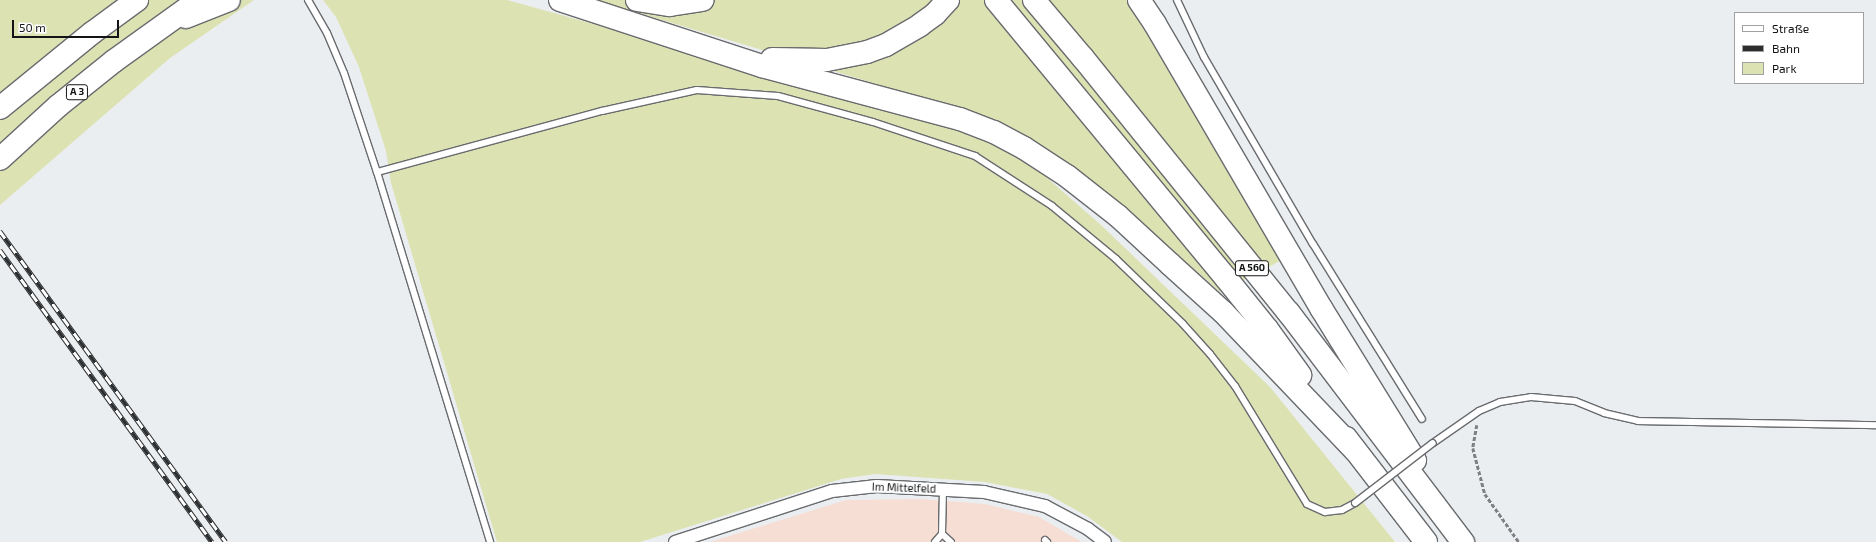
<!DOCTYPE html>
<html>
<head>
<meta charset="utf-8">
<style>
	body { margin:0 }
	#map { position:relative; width:1876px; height:542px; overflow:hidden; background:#ebeef1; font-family:"Exo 2",sans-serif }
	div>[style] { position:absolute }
	.commercial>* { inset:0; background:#f7ded5 }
	.green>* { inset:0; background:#dde2b3 }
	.path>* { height:2.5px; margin-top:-1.25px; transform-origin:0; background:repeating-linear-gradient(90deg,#7e8082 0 4px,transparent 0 6px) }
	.roads { filter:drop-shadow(1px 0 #696b6e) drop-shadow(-1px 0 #696b6e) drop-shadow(0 1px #696b6e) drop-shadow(0 -1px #696b6e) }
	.service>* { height:6px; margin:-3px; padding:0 3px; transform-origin:3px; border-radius:3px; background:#fff }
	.minor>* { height:12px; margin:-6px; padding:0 6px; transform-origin:6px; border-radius:6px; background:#fff }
	.motorway>* { height:22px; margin:-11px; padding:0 11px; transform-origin:11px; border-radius:11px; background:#fff }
	.rail>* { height:4.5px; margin-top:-2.25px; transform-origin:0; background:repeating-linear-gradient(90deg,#fff 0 9px,#2b2d2e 0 18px); box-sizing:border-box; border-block:1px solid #2b2d2e }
	.bridges { filter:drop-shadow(1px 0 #696b6e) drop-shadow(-1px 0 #696b6e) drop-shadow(0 1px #696b6e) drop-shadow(0 -1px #696b6e) }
	.service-bridge>* { height:6px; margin:-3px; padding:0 3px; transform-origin:3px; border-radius:3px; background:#fff }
	span { translate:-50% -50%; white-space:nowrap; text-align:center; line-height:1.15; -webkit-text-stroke:3.5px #fff; paint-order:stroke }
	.shield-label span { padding:1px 3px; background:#fff; border:1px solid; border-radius:3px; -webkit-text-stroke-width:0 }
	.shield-label { font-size:10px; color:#131415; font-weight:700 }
	.street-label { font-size:11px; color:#131415 }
	.legend { position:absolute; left:1734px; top:12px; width:130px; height:72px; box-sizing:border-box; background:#fff; border:1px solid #a1a1a1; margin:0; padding:5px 7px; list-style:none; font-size:12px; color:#131415 }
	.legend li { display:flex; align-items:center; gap:8px; height:20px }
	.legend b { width:20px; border:1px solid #a1a1a1 }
	.scale { position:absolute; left:12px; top:20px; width:107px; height:18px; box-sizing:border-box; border:2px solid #131415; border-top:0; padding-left:5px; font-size:12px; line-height:14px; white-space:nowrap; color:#131415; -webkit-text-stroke:3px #fff; paint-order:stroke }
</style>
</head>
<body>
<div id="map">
	<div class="commercial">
		<div style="clip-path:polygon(921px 499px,985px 504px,1039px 517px,1082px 542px,710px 542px,846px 500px)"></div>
	</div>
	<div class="green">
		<div style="clip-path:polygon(0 0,254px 0,170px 58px,0 205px)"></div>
		<div style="clip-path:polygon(323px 0,507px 0,760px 70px,966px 131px,1021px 155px,1101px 225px,1270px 387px,1395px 542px,1122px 542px,1087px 516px,1047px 494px,985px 482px,875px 474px,841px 479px,640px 542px,497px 542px,391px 183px,386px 151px,359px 67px,336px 17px)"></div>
		<div style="clip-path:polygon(595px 0,1132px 0,1184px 84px,1212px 144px,1280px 261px,1220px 292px,1113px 197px,1037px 144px,967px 111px)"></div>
	</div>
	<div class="path">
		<div style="left:1477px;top:425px;width:23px;rotate:100deg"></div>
		<div style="left:1473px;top:448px;width:48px;rotate:75.4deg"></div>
		<div style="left:1485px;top:494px;width:59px;rotate:54.7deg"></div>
	</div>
	<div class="roads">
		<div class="service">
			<div style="left:308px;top:0;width:38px;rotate:60deg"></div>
			<div style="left:327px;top:33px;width:43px;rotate:67deg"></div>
			<div style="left:344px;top:73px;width:104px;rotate:71.6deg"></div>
			<div style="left:377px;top:172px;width:387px;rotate:73deg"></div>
			<div style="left:1177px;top:0;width:63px;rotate:64.7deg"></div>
			<div style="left:1204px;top:57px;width:216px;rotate:59.8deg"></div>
			<div style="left:1313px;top:244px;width:206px;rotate:58.1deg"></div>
			<div style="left:377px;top:172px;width:233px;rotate:-15.2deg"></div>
			<div style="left:602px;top:111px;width:97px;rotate:-12.5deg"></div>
			<div style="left:697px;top:90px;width:81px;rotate:4.2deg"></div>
			<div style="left:778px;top:96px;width:98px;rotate:15.3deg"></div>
			<div style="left:873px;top:122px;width:108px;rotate:18.4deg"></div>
			<div style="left:975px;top:156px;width:92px;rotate:33deg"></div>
			<div style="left:1052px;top:206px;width:83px;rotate:39.6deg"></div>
			<div style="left:1116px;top:259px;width:93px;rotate:44.1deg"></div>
			<div style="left:1183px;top:324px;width:40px;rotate:48deg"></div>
			<div style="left:1210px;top:354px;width:41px;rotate:52deg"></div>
			<div style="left:1235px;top:386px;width:138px;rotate:58.6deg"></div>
			<div style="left:1307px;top:504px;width:20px;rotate:24deg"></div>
			<div style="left:1325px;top:512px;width:17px;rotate:-7deg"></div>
			<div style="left:1342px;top:510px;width:15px;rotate:-28deg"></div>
			<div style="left:1433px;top:443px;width:56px;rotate:-34.8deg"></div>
			<div style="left:1479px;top:411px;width:23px;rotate:-23deg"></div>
			<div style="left:1500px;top:402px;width:31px;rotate:-9deg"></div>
			<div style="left:1531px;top:397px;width:44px;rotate:5.2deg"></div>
			<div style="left:1575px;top:401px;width:31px;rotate:22deg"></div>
			<div style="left:1604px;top:413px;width:35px;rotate:13deg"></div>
			<div style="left:1638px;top:421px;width:238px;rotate:1deg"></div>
			<div style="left:942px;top:534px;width:45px;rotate:-88.7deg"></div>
			<div style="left:1045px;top:540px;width:3px;rotate:45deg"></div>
			<div style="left:935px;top:542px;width:11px;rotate:-49deg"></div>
			<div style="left:942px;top:534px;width:12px;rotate:42deg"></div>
		</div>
		<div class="minor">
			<div style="left:675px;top:542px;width:165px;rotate:-18deg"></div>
			<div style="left:832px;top:491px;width:45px;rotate:-6.3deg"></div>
			<div style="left:877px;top:486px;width:107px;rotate:3.2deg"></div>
			<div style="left:984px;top:492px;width:63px;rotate:12.9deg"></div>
			<div style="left:1045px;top:506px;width:49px;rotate:28.1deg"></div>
			<div style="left:1088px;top:529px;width:21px;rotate:37deg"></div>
		</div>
		<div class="motorway">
			<div style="left:560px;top:0;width:213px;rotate:18.1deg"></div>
			<div style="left:762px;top:66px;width:205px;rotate:15deg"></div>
			<div style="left:960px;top:119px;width:36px;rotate:21deg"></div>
			<div style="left:994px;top:132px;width:34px;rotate:28deg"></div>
			<div style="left:1024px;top:148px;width:51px;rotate:33.1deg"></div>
			<div style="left:1067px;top:176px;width:65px;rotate:38.1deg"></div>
			<div style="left:1118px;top:216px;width:71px;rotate:42.7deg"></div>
			<div style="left:1170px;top:264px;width:72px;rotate:42.2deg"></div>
			<div style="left:1223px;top:312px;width:191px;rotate:46.3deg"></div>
			<div style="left:637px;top:0;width:33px;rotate:9deg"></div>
			<div style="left:670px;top:5px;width:33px;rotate:-9deg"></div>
			<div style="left:996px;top:0;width:361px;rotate:50.4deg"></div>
			<div style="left:1226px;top:278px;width:65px;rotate:51.2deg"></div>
			<div style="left:1267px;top:329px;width:57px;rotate:54.3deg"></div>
			<div style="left:1034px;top:0;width:76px;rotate:49.8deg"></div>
			<div style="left:1083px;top:58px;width:328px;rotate:51.1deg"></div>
			<div style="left:1289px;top:313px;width:288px;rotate:52.8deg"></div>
			<div style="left:1139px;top:0;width:29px;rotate:56deg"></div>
			<div style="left:1155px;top:24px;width:329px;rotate:59.7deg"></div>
			<div style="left:1321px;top:308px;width:179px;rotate:58.3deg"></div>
			<div style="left:186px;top:17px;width:46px;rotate:-21.6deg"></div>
			<div style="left:772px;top:59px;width:55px;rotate:1deg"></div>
			<div style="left:827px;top:60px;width:41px;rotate:-11.3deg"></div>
			<div style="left:867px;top:52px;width:20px;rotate:-20deg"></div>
			<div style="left:886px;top:45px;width:39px;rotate:-30deg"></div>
			<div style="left:920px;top:25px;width:19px;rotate:-36deg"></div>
			<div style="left:935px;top:14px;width:19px;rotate:-47deg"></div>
			<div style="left:0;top:108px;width:119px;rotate:-39.2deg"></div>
			<div style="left:92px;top:33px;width:56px;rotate:-36.3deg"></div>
			<div style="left:0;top:159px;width:79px;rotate:-42.4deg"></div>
			<div style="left:58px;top:106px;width:72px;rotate:-38.8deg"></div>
			<div style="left:114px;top:61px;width:105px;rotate:-35.7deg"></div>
			<div style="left:1346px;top:438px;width:131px;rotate:52.4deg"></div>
		</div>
	</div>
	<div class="rail">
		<div style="left:0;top:231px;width:384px;rotate:54deg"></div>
		<div style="left:0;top:250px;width:361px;rotate:54deg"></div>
	</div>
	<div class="bridges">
		<div class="service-bridge">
			<div style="left:1355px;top:503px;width:98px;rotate:-37.6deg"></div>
		</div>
	</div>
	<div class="shield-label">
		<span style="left:77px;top:92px">A 3</span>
		<span style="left:1252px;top:268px">A 560</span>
	</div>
	<div class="street-label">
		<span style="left:904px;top:488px;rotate:2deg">Im Mittelfeld</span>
	</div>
	<ul class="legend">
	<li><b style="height:5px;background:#fff"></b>Straße</li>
	<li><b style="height:5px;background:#2b2d2e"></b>Bahn</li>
	<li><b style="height:11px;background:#dde2b3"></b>Park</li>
	</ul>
	<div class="scale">50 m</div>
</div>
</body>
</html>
